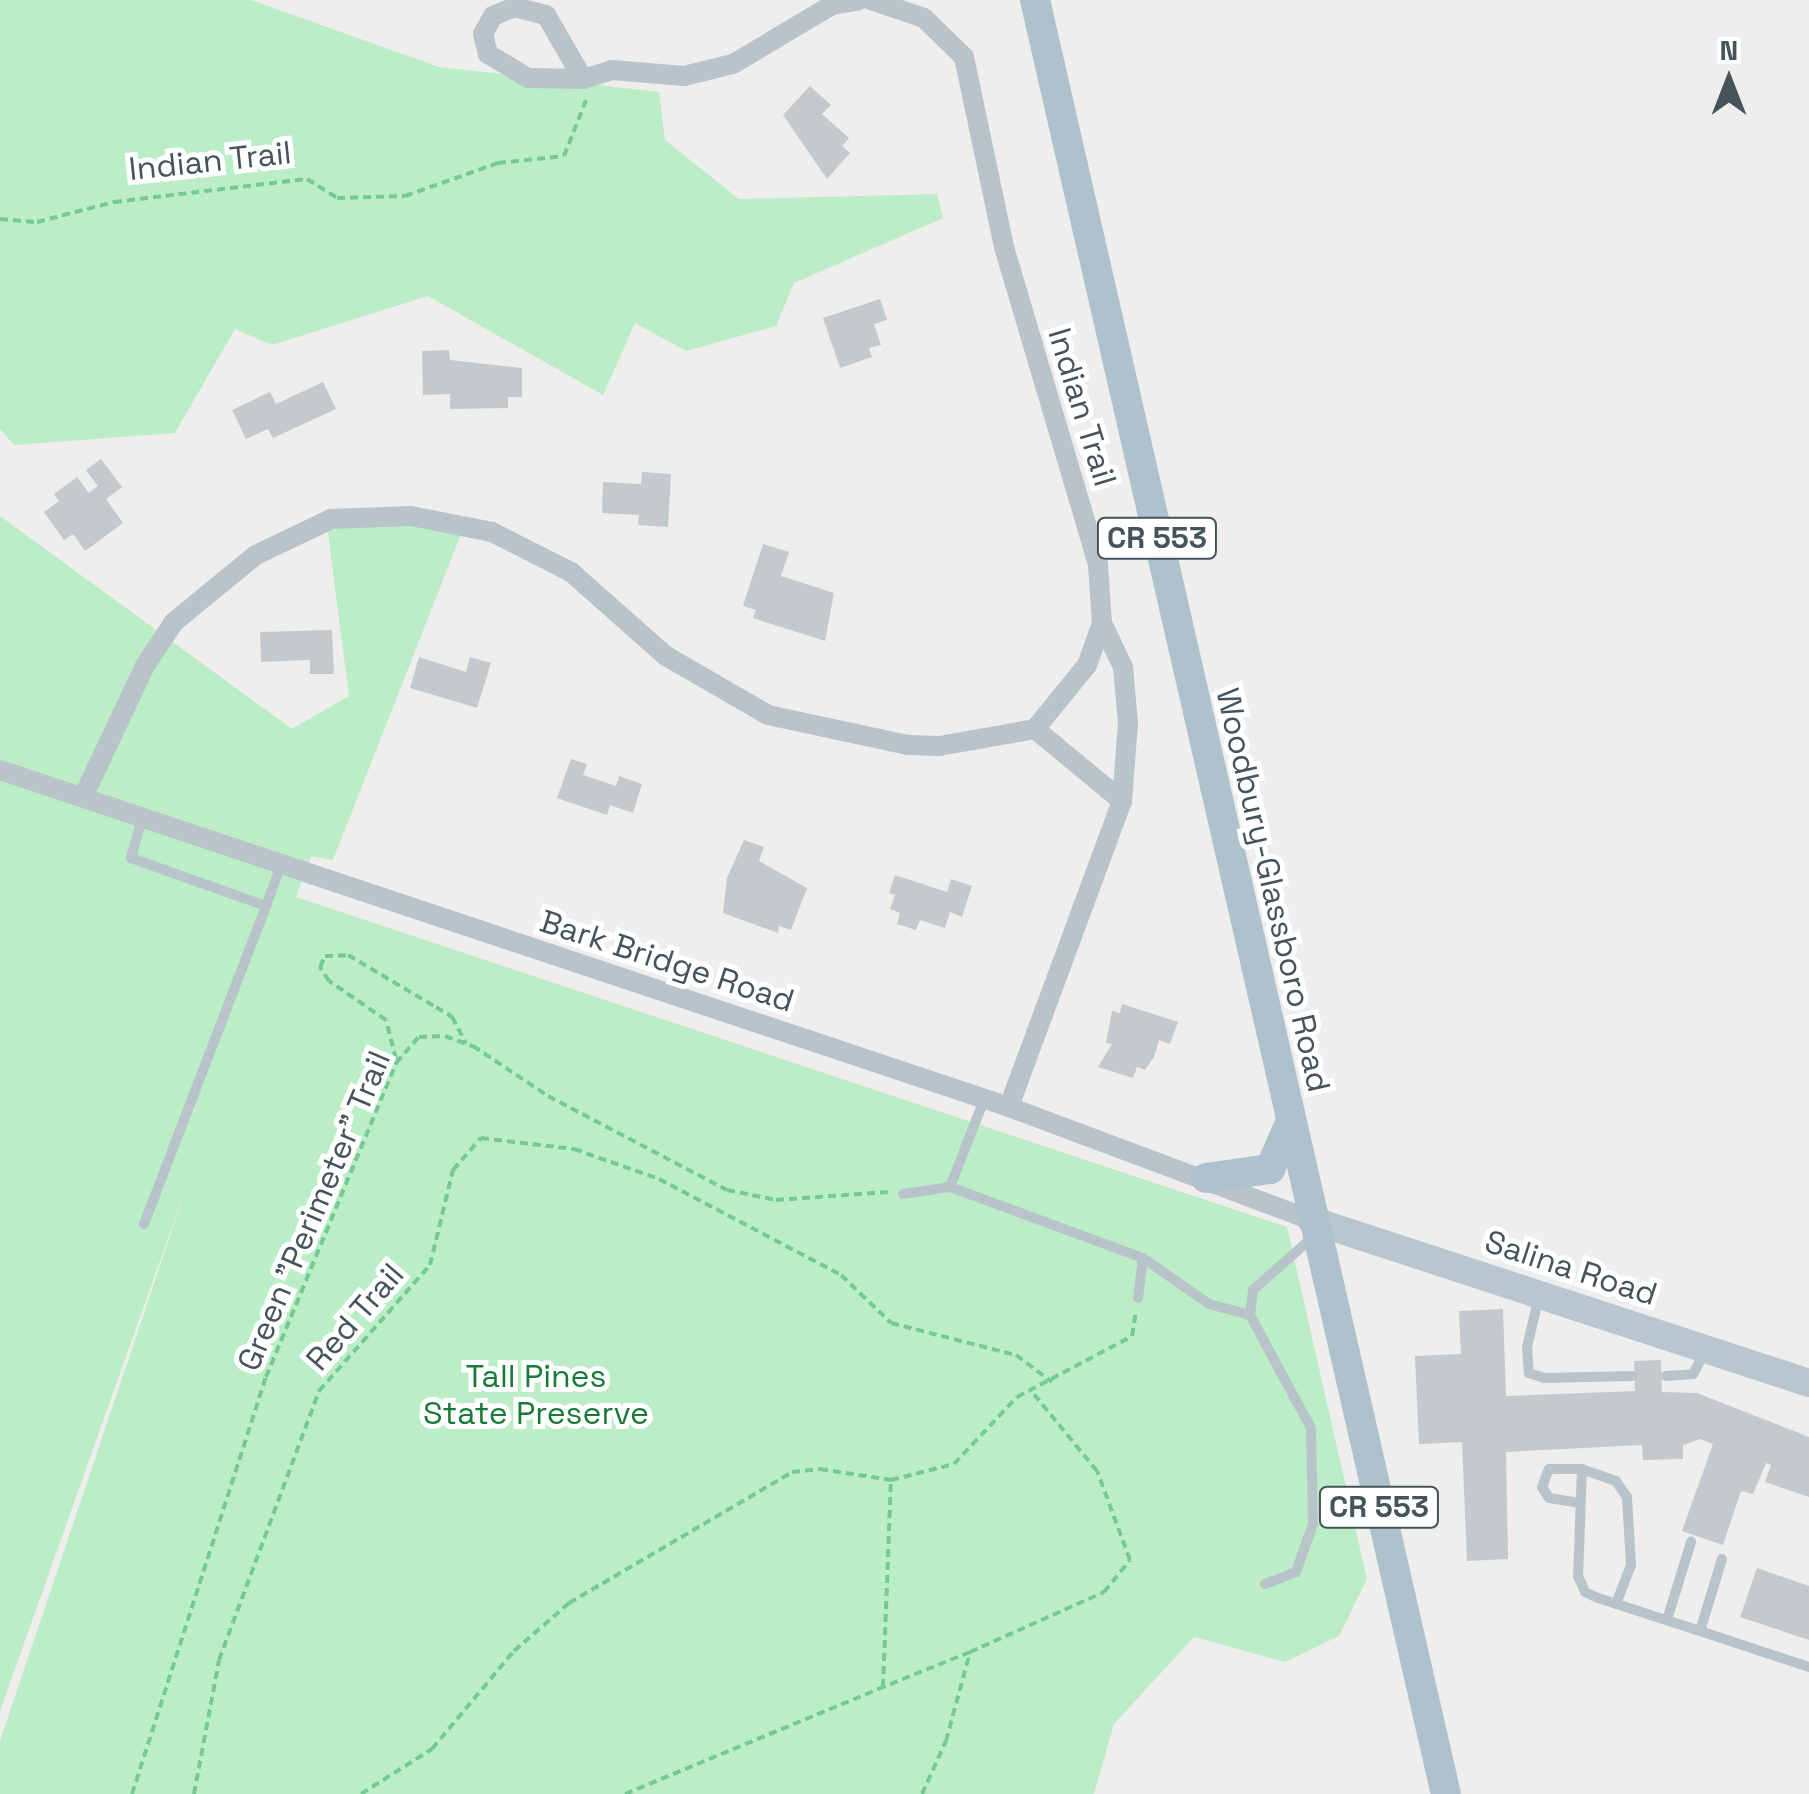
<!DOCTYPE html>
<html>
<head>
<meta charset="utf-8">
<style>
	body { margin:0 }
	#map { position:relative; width:1809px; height:1794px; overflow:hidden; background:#f0eded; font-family:"Space Grotesk",sans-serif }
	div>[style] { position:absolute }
	.green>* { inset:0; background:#bbeec6 }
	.building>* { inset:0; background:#c4c9cd }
	.path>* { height:4px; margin-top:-2px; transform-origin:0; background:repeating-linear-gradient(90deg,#73cb91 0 8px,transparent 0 13px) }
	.lane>* { height:10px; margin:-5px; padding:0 5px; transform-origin:5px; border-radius:5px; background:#b8c4ca }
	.street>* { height:20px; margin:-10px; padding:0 10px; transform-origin:10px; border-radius:10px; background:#b8c4ca }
	.secondary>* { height:28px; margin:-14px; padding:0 14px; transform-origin:14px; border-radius:14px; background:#b8c7cf }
	.primary>* { height:30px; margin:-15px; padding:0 15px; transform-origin:15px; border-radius:15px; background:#adc2cc }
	span { translate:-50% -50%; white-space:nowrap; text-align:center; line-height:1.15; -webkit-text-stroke:10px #fff; paint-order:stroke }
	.shield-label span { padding:2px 8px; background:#fff; border:2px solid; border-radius:8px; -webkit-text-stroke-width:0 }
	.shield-label { font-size:30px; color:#45545a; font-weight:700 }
	.street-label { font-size:32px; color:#45545a }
	.park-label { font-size:32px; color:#187a38 }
	.north { position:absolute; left:1679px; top:30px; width:100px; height:100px; -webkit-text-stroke:8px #fff; paint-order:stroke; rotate:0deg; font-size:28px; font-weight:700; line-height:40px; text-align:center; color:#45545a }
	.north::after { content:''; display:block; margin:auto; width:35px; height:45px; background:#45545a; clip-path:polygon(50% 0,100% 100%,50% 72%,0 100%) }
</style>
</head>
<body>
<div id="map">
	<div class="green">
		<div style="clip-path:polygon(0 0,251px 0,439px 67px,659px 92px,665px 140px,739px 199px,937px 194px,943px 218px,794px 283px,776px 326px,686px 351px,635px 323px,603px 395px,428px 296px,272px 345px,235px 329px,175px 433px,14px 445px,0 429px)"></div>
		<div style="clip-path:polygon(0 516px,292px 729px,349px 696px,327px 526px,465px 524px,333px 860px,311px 856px,296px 897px,1287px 1227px,1367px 1579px,1339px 1636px,1285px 1662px,1194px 1637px,1114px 1724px,1094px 1794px,0 1794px,0 1741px,187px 1185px,0 1711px)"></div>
	</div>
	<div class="building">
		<div style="clip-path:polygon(810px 86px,831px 105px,822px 114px,849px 138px,842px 146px,850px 153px,827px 179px,783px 115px)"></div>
		<div style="clip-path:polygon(880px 299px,887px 320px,874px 324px,881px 345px,869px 348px,872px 357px,840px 368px,823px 318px)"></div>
		<div style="clip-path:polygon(449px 350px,450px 360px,522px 368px,522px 397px,508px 397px,508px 408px,450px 409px,450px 394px,423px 395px,422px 351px)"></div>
		<div style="clip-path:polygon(323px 382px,336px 409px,273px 438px,268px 429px,246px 439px,232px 410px,270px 392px,276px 404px)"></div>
		<div style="clip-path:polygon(101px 459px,122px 487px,106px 499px,123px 523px,85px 551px,73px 534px,64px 540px,44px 512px,59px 501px,54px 494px,77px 477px,89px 493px,98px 486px,86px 470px)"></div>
		<div style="clip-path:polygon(642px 472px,671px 474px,668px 527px,638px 525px,639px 515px,602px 513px,603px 482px,641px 484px)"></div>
		<div style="clip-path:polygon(763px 544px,789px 552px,781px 576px,834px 593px,825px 641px,753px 618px,756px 610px,743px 606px)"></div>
		<div style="clip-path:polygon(332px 630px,334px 674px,310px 674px,310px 660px,261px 662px,260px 632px)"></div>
		<div style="clip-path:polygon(419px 657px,466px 672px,470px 657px,491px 663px,477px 708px,410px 688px)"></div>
		<div style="clip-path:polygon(571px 759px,587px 764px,583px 775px,616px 786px,619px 776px,642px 784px,633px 813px,610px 805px,607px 815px,557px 798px)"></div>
		<div style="clip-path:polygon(744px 840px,764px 847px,759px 861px,807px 888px,791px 930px,779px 926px,778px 933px,723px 913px,727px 878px)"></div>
		<div style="clip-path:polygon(895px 875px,947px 892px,951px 879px,972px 886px,962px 917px,950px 912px,945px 928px,920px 920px,916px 930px,897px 924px,900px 913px,890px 909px,895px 895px,889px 893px)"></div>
		<div style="clip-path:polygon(1122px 1004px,1178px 1022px,1170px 1044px,1159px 1040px,1154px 1057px,1145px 1070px,1137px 1067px,1133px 1078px,1098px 1067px,1112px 1044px,1106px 1043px,1112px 1011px,1120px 1013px)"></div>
		<div style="clip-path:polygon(1503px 1309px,1506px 1396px,1635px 1391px,1634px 1361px,1661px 1360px,1662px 1392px,1697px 1393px,1809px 1437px,1809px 1497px,1765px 1482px,1771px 1465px,1766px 1463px,1753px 1494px,1741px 1491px,1723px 1545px,1682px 1531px,1713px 1444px,1700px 1439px,1683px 1445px,1683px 1459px,1643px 1460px,1642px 1445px,1506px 1452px,1508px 1559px,1467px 1561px,1462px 1442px,1419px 1444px,1415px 1356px,1461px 1354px,1459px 1311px)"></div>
		<div style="clip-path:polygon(1757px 1568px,1809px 1586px,1809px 1640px,1740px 1617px)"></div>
	</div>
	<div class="path">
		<div style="left:0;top:219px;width:37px;rotate:5deg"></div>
		<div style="left:37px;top:222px;width:80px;rotate:-14.6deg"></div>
		<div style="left:114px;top:202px;width:194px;rotate:-6.8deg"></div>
		<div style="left:307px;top:179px;width:36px;rotate:32deg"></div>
		<div style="left:337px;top:198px;width:68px;rotate:-1.7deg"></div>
		<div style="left:405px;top:196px;width:99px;rotate:-19.5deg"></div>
		<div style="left:498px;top:163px;width:66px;rotate:-6.1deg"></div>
		<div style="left:564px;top:156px;width:62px;rotate:-68.4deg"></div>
		<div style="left:396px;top:1059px;width:40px;rotate:-104.4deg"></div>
		<div style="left:386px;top:1020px;width:69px;rotate:-145.6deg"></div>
		<div style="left:329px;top:981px;width:17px;rotate:-123deg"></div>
		<div style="left:320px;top:967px;width:12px;rotate:-66deg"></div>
		<div style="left:325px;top:956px;width:23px;rotate:-2deg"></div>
		<div style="left:348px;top:955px;width:102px;rotate:30.6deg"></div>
		<div style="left:436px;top:1007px;width:19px;rotate:32deg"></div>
		<div style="left:452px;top:1017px;width:30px;rotate:62deg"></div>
		<div style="left:970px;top:1652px;width:147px;rotate:-24.1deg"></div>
		<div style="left:1104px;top:1592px;width:41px;rotate:-50.9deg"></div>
		<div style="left:1130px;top:1560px;width:95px;rotate:-110.3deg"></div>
		<div style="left:1097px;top:1471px;width:102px;rotate:-129.4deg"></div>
		<div style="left:132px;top:1794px;width:438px;rotate:-72.2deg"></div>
		<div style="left:266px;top:1377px;width:340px;rotate:-67.5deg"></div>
		<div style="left:396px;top:1063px;width:35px;rotate:-49deg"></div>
		<div style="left:419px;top:1037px;width:26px;rotate:-2deg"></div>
		<div style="left:445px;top:1036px;width:30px;rotate:20deg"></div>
		<div style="left:473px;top:1046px;width:90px;rotate:33.7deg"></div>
		<div style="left:548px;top:1096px;width:202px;rotate:27.7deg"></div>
		<div style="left:727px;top:1190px;width:50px;rotate:11.5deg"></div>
		<div style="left:776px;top:1200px;width:112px;rotate:-4.1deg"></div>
		<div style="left:194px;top:1794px;width:136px;rotate:-79.4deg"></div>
		<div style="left:219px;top:1660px;width:287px;rotate:-69.6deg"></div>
		<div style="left:319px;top:1391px;width:168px;rotate:-48.6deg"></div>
		<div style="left:430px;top:1265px;width:98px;rotate:-76.4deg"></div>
		<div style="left:453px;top:1170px;width:43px;rotate:-48.8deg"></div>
		<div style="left:481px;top:1138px;width:94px;rotate:6.7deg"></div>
		<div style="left:574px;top:1149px;width:90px;rotate:19.4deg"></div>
		<div style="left:659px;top:1179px;width:206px;rotate:27.8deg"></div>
		<div style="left:841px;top:1275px;width:69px;rotate:43.8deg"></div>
		<div style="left:891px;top:1323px;width:129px;rotate:14.4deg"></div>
		<div style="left:1016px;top:1355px;width:45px;rotate:36.9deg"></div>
		<div style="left:361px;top:1794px;width:84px;rotate:-32.4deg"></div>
		<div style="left:432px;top:1749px;width:128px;rotate:-50.1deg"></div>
		<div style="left:514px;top:1651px;width:73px;rotate:-41.1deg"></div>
		<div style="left:569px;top:1603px;width:259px;rotate:-30.4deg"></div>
		<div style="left:792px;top:1472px;width:28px;rotate:-6deg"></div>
		<div style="left:820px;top:1469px;width:72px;rotate:8.8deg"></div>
		<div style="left:625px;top:1794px;width:279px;rotate:-22.5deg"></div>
		<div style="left:922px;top:1794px;width:58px;rotate:-65.6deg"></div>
		<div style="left:946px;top:1741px;width:92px;rotate:-74.9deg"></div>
		<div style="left:970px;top:1652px;width:94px;rotate:158.1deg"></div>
		<div style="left:883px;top:1687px;width:207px;rotate:-87.8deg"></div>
		<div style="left:891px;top:1480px;width:65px;rotate:-14.3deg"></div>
		<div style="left:954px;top:1464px;width:92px;rotate:-46.8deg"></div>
		<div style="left:1017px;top:1397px;width:130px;rotate:-27.9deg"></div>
		<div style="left:1132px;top:1336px;width:24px;rotate:-81deg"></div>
	</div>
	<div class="lane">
		<div style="left:142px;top:818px;width:41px;rotate:105.4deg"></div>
		<div style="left:131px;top:858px;width:143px;rotate:19.6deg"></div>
		<div style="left:266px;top:906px;width:44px;rotate:-69.9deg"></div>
		<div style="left:950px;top:1187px;width:93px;rotate:-68.7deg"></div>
		<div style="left:903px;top:1194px;width:48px;rotate:-8.5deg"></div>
		<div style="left:950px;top:1187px;width:206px;rotate:20.2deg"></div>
		<div style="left:1143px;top:1258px;width:80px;rotate:34.9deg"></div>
		<div style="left:1209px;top:1304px;width:42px;rotate:15deg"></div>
		<div style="left:144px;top:1224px;width:341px;rotate:-69deg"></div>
		<div style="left:1539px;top:1296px;width:52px;rotate:103.2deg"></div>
		<div style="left:1527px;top:1347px;width:26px;rotate:86deg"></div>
		<div style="left:1529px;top:1373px;width:16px;rotate:18deg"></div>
		<div style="left:1544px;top:1378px;width:88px;rotate:-1.3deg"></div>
		<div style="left:1138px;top:1298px;width:40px;rotate:-82.9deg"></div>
		<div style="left:1666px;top:1376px;width:27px;rotate:-4deg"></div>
		<div style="left:1693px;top:1374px;width:26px;rotate:-61deg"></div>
		<div style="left:1580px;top:1503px;width:31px;rotate:-171deg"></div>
		<div style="left:1549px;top:1498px;width:13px;rotate:-122deg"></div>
		<div style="left:1542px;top:1487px;width:19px;rotate:-69deg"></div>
		<div style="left:1549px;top:1469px;width:33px"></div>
		<div style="left:1722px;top:1559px;width:75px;rotate:107deg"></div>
		<div style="left:1700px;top:1631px;width:115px;rotate:18.3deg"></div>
		<div style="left:1265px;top:1584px;width:33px;rotate:-21deg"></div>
		<div style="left:1296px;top:1572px;width:51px;rotate:-70.5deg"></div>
		<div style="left:1313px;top:1524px;width:96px;rotate:-91.2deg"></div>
		<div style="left:1311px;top:1428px;width:128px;rotate:-118.4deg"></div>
		<div style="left:1250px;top:1315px;width:25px;rotate:-83deg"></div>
		<div style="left:1253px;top:1290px;width:81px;rotate:-41.5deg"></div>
		<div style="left:1616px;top:1604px;width:42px;rotate:-69deg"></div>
		<div style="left:1631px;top:1565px;width:68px;rotate:-93.4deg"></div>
		<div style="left:1627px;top:1497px;width:19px;rotate:-125deg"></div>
		<div style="left:1616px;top:1481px;width:36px;rotate:-161deg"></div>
		<div style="left:1582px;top:1469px;width:107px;rotate:92.1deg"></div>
		<div style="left:1578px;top:1576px;width:17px;rotate:66deg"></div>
		<div style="left:1585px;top:1592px;width:14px;rotate:25deg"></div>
		<div style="left:1598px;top:1598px;width:107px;rotate:17.9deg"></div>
		<div style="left:1667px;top:1620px;width:82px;rotate:-72.9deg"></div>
	</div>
	<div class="street">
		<div style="left:871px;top:0;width:56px;rotate:18.8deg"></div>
		<div style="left:924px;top:18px;width:56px;rotate:44.3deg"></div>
		<div style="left:964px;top:57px;width:194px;rotate:78.1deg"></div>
		<div style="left:1004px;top:247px;width:332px;rotate:73.5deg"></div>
		<div style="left:1098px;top:565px;width:58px;rotate:86.1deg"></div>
		<div style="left:1102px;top:623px;width:49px;rotate:64.5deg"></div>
		<div style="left:1123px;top:667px;width:56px;rotate:84.9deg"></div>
		<div style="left:1128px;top:723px;width:78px;rotate:94.4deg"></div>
		<div style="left:1122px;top:801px;width:326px;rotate:110.3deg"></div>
		<div style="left:514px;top:7px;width:33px;rotate:14deg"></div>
		<div style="left:546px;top:15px;width:74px;rotate:60deg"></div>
		<div style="left:583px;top:79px;width:55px;rotate:-179deg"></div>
		<div style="left:528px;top:78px;width:47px;rotate:-149deg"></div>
		<div style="left:488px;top:54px;width:21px;rotate:-104deg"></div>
		<div style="left:483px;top:34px;width:21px;rotate:-61deg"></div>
		<div style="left:493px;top:16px;width:23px;rotate:-23deg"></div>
		<div style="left:583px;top:79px;width:30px;rotate:-17deg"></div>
		<div style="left:612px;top:70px;width:72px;rotate:4.8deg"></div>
		<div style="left:684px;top:76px;width:50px;rotate:-13.8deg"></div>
		<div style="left:733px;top:64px;width:115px;rotate:-30.8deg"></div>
		<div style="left:832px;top:5px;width:28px;rotate:-10deg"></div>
		<div style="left:1035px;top:729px;width:113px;rotate:39.6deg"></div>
		<div style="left:0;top:770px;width:1064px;rotate:18.47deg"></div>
		<div style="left:1009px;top:1107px;width:322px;rotate:20.5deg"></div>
		<div style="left:83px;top:797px;width:147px;rotate:-64.7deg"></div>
		<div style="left:146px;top:664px;width:50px;rotate:-56.3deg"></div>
		<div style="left:174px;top:622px;width:106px;rotate:-39.3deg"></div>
		<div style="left:256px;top:555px;width:83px;rotate:-25.6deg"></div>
		<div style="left:331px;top:519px;width:80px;rotate:-2.1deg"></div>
		<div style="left:411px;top:516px;width:83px;rotate:11.2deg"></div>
		<div style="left:492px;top:532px;width:89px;rotate:26.9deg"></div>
		<div style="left:571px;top:572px;width:127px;rotate:41.5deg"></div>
		<div style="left:666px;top:656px;width:118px;rotate:30deg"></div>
		<div style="left:768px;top:715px;width:143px;rotate:12.1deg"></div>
		<div style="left:908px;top:745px;width:31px;rotate:2deg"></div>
		<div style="left:939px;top:746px;width:97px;rotate:-10deg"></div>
		<div style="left:1035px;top:729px;width:82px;rotate:-50.9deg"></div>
		<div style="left:1087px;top:665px;width:45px;rotate:-70.3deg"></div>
	</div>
	<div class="secondary">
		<div style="left:1311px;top:1220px;width:524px;rotate:18.12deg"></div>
	</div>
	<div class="primary">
		<div style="left:1035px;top:0;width:1840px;rotate:77.1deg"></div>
		<div style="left:1206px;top:1178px;width:65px;rotate:-8deg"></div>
		<div style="left:1270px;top:1169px;width:50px;rotate:-66.5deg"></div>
	</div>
	<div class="shield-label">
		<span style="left:1157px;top:538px">CR 553</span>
		<span style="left:1379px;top:1507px">CR 553</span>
	</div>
	<div class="street-label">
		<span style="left:210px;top:161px;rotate:-6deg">Indian Trail</span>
		<span style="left:1082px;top:407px;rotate:73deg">Indian Trail</span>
		<span style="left:1273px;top:890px;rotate:77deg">Woodbury-Glassboro Road</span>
		<span style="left:667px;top:961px;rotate:18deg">Bark Bridge Road</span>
		<span style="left:314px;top:1211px;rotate:-67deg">Green "Perimeter" Trail</span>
		<span style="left:1571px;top:1268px;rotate:18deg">Salina Road</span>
		<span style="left:355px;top:1317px;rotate:-49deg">Red Trail</span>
	</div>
	<div class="park-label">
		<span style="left:536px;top:1395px">Tall Pines<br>State Preserve</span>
	</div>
	<div class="north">N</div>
</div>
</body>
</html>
